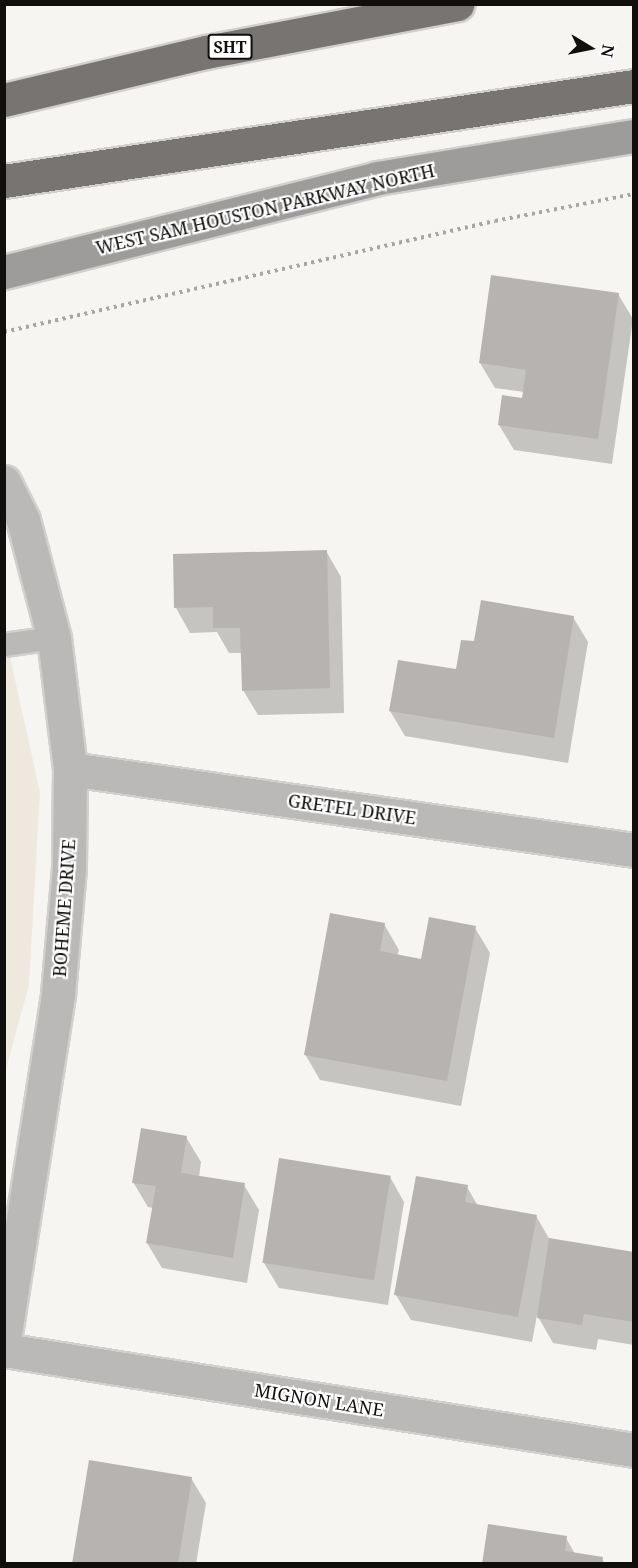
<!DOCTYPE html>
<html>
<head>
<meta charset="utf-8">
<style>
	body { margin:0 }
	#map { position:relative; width:638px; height:1568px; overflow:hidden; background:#f7f5f2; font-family:"Noto Serif",serif }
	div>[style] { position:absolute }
	.built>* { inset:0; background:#efe8de }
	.shadow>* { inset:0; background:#0003 }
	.building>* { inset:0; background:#b6b3b1; transform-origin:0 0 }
	.path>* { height:4px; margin-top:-2px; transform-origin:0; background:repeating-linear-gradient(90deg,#a8a6a4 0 3px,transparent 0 7.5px) }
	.roads { filter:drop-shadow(2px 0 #d2d0ce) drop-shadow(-2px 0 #d2d0ce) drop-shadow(0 2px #d2d0ce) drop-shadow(0 -2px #d2d0ce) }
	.service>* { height:22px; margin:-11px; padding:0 11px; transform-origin:11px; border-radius:11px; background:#bab9b8 }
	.minor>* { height:33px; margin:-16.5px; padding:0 16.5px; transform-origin:16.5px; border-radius:16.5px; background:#bab9b8 }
	.tertiary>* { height:33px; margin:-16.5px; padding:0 16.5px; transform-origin:16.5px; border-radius:16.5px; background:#bab9b8 }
	.secondary>* { height:33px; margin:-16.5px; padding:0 16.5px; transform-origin:16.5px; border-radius:16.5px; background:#9e9c9a }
	.motorway>* { height:33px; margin:-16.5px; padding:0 16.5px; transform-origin:16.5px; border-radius:16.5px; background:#777472 }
	span { translate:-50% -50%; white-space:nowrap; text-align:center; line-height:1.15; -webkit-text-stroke:4.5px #fff; paint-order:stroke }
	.shield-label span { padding:2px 4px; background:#fff; border:2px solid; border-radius:4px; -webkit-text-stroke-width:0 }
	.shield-label { font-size:16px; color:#100f0e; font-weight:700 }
	.street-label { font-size:18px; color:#100f0e }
	.frame { position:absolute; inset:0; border:6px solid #100f0e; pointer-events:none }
	.north { position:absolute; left:560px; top:18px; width:60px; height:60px; -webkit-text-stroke:4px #fff; paint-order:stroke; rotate:100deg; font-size:16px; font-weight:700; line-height:24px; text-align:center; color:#100f0e }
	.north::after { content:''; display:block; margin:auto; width:21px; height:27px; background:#100f0e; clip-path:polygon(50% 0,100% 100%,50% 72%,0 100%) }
</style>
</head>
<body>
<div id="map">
	<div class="built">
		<div style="clip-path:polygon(4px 630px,40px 792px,29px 985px,5px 1073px)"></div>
	</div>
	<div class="shadow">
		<div style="clip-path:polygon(618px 294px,633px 319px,612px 464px,514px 450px,499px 425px,523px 399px,524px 392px,495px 388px,480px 363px)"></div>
		<div style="clip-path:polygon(326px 551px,341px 577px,344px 713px,258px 715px,243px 690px,242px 653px,229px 653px,217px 632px,190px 633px,176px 608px)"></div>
		<div style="clip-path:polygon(573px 617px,588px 642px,568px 763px,405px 736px,390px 711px,457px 671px,475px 643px)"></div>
		<div style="clip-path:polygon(384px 924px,399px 950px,397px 956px,422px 961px,475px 928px,490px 953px,461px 1106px,320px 1080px,305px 1054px)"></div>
		<div style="clip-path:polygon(186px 1137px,201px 1162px,199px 1177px,244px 1185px,259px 1210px,247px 1283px,162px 1268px,147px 1243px,153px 1208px,148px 1207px,133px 1182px)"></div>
		<div style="clip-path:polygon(390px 1177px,404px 1202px,388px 1305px,279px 1288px,264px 1263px)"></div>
		<div style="clip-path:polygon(467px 1187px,478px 1206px,536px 1216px,550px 1240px,634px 1253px,634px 1345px,598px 1339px,596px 1350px,553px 1343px,537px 1315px,532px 1342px,411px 1320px,396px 1295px)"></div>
		<div style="clip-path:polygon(191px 1478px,206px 1503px,196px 1564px,74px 1564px)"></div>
		<div style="clip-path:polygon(566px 1538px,575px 1554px,602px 1559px,605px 1564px,483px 1564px)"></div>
	</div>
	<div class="building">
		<div style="clip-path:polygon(491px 275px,619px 293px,598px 439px,498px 425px,502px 395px,522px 398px,526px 370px,479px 363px)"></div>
		<div style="clip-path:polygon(327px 550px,330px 688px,242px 691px,240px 628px,213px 628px,213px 607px,174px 608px,173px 554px)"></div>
		<div style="clip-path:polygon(481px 600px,574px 616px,554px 738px,389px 711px,398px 660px,456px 669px,461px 640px,474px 641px)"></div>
		<div style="clip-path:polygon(330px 913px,385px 923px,380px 951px,421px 959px,429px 917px,476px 926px,447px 1081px,304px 1055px)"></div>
		<div style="clip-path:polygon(141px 1128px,187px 1136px,181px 1173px,245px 1183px,233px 1258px,146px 1243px,156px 1186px,132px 1183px)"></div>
		<div style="left:279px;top:1158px;width:113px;height:106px;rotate:9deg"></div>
		<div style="clip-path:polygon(416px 1176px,468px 1185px,465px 1202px,537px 1215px,518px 1317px,394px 1295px)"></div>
		<div style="clip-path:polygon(549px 1238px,634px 1252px,634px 1322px,584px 1314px,582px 1325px,537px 1318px)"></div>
		<div style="clip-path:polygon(89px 1460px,192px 1477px,178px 1564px,72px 1564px)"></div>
		<div style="clip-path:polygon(488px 1524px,567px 1536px,565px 1551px,603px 1557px,602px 1564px,482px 1564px)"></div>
	</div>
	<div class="path">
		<div style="left:4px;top:332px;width:503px;rotate:-12.74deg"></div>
		<div style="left:495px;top:221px;width:142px;rotate:-11deg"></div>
	</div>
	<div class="roads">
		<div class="service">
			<div style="left:4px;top:645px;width:50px;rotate:-8deg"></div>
		</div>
		<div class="minor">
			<div style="left:70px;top:769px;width:570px;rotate:8.17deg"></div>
			<div style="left:4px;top:1350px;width:638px;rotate:9.02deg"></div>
		</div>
		<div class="tertiary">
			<div style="left:4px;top:482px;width:42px;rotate:63.4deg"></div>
			<div style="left:23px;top:520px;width:122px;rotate:75.3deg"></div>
			<div style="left:54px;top:638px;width:132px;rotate:83deg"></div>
			<div style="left:70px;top:769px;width:99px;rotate:90.6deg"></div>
			<div style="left:69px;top:868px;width:127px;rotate:95deg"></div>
			<div style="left:58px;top:995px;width:349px;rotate:98.9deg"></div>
		</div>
		<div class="secondary">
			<div style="left:4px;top:272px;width:385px;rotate:-14.1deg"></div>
			<div style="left:377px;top:178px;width:260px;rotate:-9.3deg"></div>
		</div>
		<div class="motorway">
			<div style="left:4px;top:100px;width:208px;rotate:-13.4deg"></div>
			<div style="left:206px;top:52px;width:256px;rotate:-10.8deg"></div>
			<div style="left:4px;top:181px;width:637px;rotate:-8.58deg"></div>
		</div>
	</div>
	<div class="shield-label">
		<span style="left:230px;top:47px">SHT</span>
	</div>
	<div class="street-label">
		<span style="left:265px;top:209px;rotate:-13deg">WEST SAM HOUSTON PARKWAY NORTH</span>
		<span style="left:352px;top:809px;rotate:8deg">GRETEL DRIVE</span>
		<span style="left:64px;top:908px;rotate:-86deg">BOHEME DRIVE</span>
		<span style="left:319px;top:1400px;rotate:9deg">MIGNON LANE</span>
	</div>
	<div class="frame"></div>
	<div class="north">N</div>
</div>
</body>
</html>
